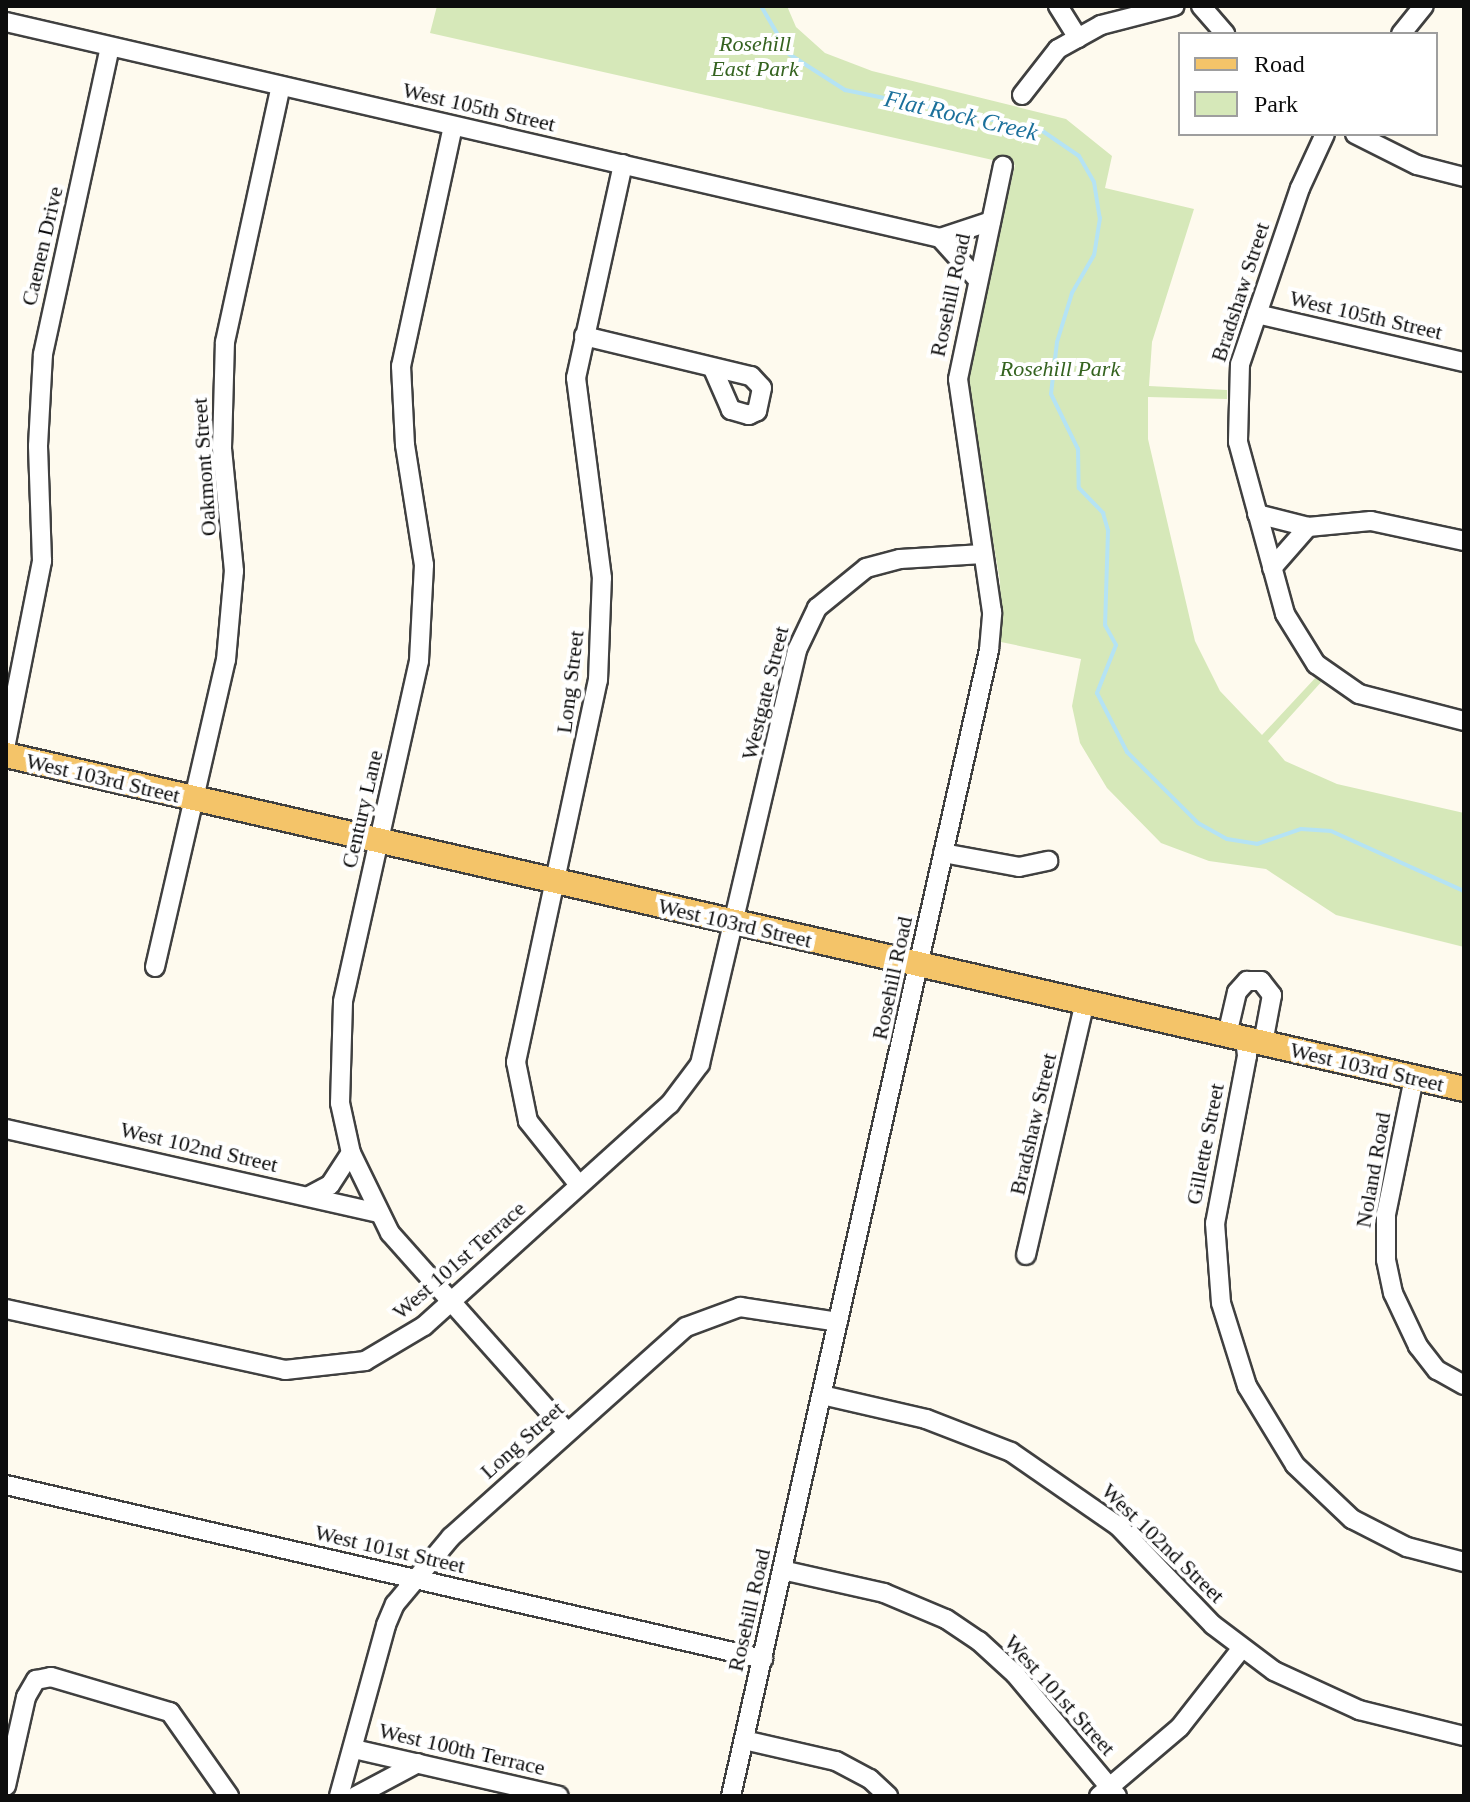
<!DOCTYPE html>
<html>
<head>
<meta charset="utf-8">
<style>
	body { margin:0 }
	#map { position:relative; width:1470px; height:1802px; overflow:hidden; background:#fefaee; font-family:"Times New Roman",serif }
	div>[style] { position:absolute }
	.green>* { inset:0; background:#d6e8b9 }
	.stream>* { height:4px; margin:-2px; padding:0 2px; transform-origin:2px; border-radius:2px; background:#b5e3f4 }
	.roads { filter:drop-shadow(2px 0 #404040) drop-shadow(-2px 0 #404040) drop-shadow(0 2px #404040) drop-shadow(0 -2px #404040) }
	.minor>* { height:18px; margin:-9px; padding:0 9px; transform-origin:9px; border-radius:9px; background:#fff }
	.major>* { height:24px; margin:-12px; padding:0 12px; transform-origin:12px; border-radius:12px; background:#f4c469 }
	span { translate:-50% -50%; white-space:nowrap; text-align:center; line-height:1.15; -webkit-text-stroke:8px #fff; paint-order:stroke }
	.park-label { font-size:22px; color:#356320; font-style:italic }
	.street-label { font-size:22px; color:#0d0d0d }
	.water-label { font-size:24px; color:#1b709b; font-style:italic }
	.frame { position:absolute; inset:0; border:8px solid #0d0d0d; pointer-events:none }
	.legend { position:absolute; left:1178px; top:32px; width:260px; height:104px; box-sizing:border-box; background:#fff; border:2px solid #9e9e9e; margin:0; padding:10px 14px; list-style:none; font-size:24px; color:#0d0d0d }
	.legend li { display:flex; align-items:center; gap:16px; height:40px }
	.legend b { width:40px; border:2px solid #9e9e9e }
</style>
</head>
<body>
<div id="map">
	<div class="green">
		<div style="clip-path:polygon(437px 6px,787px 6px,796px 27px,825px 53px,872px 71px,1066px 119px,1112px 156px,1105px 188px,1194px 209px,1152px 342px,1149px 386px,1227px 390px,1227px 399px,1148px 397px,1148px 439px,1195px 641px,1220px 691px,1262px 735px,1318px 675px,1323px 680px,1268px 741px,1285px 761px,1337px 784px,1464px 813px,1464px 947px,1336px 915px,1266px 869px,1209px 861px,1161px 843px,1107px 788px,1080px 743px,1072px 706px,1081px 659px,1001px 642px,1000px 581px,971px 414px,969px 365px,1015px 165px,430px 33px)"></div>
	</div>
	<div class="stream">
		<div style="left:761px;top:6px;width:56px;rotate:59.7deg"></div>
		<div style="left:789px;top:54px;width:67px;rotate:32.7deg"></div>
		<div style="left:845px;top:90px;width:200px;rotate:11.5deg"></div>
		<div style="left:1041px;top:130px;width:46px;rotate:34.4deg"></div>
		<div style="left:1079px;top:156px;width:30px;rotate:60deg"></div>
		<div style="left:1094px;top:182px;width:36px;rotate:81deg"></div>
		<div style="left:1100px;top:218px;width:37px;rotate:99deg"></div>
		<div style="left:1094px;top:255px;width:44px;rotate:120.1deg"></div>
		<div style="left:1072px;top:293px;width:51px;rotate:107deg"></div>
		<div style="left:1057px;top:342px;width:52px;rotate:96.6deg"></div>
		<div style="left:1051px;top:394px;width:61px;rotate:63.9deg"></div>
		<div style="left:1078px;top:449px;width:39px;rotate:89deg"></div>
		<div style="left:1079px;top:488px;width:35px;rotate:46deg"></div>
		<div style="left:1103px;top:513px;width:19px;rotate:74deg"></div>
		<div style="left:1108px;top:531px;width:94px;rotate:91.8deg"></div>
		<div style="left:1105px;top:625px;width:23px;rotate:61deg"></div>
		<div style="left:1116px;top:645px;width:52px;rotate:111.6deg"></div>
		<div style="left:1097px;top:693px;width:66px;rotate:63deg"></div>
		<div style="left:1127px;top:752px;width:100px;rotate:45deg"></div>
		<div style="left:1198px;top:823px;width:33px;rotate:29deg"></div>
		<div style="left:1227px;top:839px;width:30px;rotate:9deg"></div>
		<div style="left:1257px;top:844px;width:46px;rotate:-18.8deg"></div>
		<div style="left:1301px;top:829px;width:30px;rotate:4deg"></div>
		<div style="left:1331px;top:831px;width:146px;rotate:24.3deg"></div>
	</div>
	<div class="roads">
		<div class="minor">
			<div style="left:1058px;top:6px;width:38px;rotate:58deg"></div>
			<div style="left:1201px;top:6px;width:37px;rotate:49deg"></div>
			<div style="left:6px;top:22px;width:959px;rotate:13.02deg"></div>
			<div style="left:940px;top:238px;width:54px;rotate:-18.4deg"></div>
			<div style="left:1401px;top:34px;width:36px;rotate:-51deg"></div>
			<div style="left:1022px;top:95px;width:58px;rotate:-52deg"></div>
			<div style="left:1058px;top:49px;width:49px;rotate:-29.2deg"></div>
			<div style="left:1101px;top:25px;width:76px;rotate:-14.4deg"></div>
			<div style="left:453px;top:126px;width:246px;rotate:102.2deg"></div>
			<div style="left:401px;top:366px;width:79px;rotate:87.1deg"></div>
			<div style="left:405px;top:445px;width:121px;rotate:81deg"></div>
			<div style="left:424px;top:565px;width:96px;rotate:93deg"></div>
			<div style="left:419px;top:661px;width:349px;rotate:102.6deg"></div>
			<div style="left:343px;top:1002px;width:101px;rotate:91.7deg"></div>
			<div style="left:340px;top:1103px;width:51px;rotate:77.6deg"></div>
			<div style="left:351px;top:1153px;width:89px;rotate:64deg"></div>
			<div style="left:390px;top:1233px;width:266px;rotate:48.3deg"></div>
			<div style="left:1325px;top:134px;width:60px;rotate:114.8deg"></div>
			<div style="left:1300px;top:188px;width:186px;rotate:108.8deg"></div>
			<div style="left:1240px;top:364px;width:78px;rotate:91.5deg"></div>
			<div style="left:1238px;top:442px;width:178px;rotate:74.7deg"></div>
			<div style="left:1285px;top:614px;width:59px;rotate:58.2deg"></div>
			<div style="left:1316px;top:664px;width:52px;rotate:34.9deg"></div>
			<div style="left:1359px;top:694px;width:108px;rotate:14.4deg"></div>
			<div style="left:1355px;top:134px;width:69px;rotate:26.6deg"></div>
			<div style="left:1417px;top:165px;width:49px;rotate:14.3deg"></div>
			<div style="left:940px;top:238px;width:55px;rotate:47.9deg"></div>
			<div style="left:1257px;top:314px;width:212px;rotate:13.1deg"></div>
			<div style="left:584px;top:336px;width:172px;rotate:13.5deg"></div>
			<div style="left:751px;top:376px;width:16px;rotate:47deg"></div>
			<div style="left:762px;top:388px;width:24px;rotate:102deg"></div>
			<div style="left:757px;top:411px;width:9px;rotate:153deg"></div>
			<div style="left:749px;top:415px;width:19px;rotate:-164deg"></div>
			<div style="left:731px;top:410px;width:43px;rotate:-113.6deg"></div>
			<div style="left:1257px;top:514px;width:53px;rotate:14.3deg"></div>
			<div style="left:1308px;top:527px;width:63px;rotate:-5.4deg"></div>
			<div style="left:1371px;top:521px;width:95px;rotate:12.1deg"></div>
			<div style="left:1272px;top:568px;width:55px;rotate:-48.7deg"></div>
			<div style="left:6px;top:743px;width:186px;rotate:-78.8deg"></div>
			<div style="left:42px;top:561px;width:115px;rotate:-92deg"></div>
			<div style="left:38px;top:446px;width:92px;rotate:-86.9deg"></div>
			<div style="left:43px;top:354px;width:314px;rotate:-77.7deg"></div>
			<div style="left:943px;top:853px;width:77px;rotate:10.4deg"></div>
			<div style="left:1019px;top:867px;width:30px;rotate:-12deg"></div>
			<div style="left:155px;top:967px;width:315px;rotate:-77deg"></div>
			<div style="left:226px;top:660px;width:89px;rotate:-84.9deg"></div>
			<div style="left:234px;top:571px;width:124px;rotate:-95.6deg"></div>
			<div style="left:222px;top:448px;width:106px;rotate:-88.4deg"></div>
			<div style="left:225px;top:342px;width:262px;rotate:-77.7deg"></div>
			<div style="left:1227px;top:1035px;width:44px;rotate:-76.9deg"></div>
			<div style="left:1237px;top:992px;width:15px;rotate:-48deg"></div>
			<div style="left:1247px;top:981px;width:14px"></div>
			<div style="left:1261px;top:981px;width:18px;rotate:52deg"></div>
			<div style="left:1272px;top:995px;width:49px;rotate:100.6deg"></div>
			<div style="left:1245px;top:1039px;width:17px;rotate:83deg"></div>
			<div style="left:1247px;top:1056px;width:170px;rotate:100.8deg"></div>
			<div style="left:1215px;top:1223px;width:80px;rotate:85.7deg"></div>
			<div style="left:1221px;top:1303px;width:87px;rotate:72.6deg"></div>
			<div style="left:1247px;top:1386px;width:92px;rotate:58.7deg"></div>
			<div style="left:1295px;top:1465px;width:79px;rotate:43.5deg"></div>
			<div style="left:1352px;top:1519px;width:62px;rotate:27deg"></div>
			<div style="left:1407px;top:1547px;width:59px;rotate:14.7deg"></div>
			<div style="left:1414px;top:1078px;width:139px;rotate:101.6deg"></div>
			<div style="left:1386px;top:1214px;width:46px;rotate:90deg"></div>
			<div style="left:1386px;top:1260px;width:34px;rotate:78deg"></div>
			<div style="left:1393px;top:1293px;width:59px;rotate:64.7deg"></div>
			<div style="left:1418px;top:1346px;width:31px;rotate:52deg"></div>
			<div style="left:1437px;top:1370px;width:31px;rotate:29deg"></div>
			<div style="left:6px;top:1129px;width:383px;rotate:12.7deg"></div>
			<div style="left:579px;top:1185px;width:82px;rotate:-128.6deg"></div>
			<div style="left:528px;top:1121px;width:60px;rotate:-101.5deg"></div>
			<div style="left:516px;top:1062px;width:391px;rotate:-77.9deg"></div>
			<div style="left:598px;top:680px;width:102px;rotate:-87.8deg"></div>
			<div style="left:602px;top:578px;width:202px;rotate:-97.4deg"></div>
			<div style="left:576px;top:378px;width:219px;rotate:-77.6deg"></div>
			<div style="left:309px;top:1196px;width:24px;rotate:-28deg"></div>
			<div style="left:330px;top:1185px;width:38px;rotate:-57deg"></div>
			<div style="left:1026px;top:1255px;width:260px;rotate:-76.9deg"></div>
			<div style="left:6px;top:1309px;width:286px;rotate:12.3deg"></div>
			<div style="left:285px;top:1370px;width:81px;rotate:-6.4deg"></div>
			<div style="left:365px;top:1361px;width:69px;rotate:-30.7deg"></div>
			<div style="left:424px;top:1326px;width:331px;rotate:-42.1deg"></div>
			<div style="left:670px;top:1104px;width:50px;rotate:-53.1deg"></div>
			<div style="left:700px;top:1064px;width:425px;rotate:-76.8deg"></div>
			<div style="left:797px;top:650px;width:47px;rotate:-64.5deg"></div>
			<div style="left:817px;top:608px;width:63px;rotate:-39.2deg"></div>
			<div style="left:866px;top:568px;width:35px;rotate:-15deg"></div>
			<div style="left:900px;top:559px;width:83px;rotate:-3.4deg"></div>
			<div style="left:822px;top:1395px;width:107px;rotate:13deg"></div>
			<div style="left:926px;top:1419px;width:91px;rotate:21.2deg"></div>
			<div style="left:1011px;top:1452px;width:130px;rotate:34.7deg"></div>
			<div style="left:1118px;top:1526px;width:137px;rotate:46.2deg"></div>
			<div style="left:1213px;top:1625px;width:76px;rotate:37deg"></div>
			<div style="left:1274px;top:1671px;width:94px;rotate:24.6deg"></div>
			<div style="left:1359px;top:1710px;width:108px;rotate:13.9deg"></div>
			<div style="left:6px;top:1485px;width:777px;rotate:12.94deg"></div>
			<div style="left:782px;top:1570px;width:105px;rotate:12.7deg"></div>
			<div style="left:884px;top:1593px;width:67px;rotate:22.8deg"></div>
			<div style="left:946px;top:1619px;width:40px;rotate:34deg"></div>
			<div style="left:979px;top:1641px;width:49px;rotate:42.5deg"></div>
			<div style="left:1015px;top:1674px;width:159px;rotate:50.1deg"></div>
			<div style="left:744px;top:1740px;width:94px;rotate:12.9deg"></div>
			<div style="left:836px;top:1761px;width:38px;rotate:28deg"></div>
			<div style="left:870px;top:1779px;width:25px;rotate:43deg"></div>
			<div style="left:354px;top:1749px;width:210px;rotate:12.9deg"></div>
			<div style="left:6px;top:1786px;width:91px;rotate:-77.3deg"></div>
			<div style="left:26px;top:1697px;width:20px;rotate:-60deg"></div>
			<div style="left:36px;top:1680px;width:15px;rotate:-11deg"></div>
			<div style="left:51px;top:1677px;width:124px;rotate:16.4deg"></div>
			<div style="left:170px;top:1712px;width:103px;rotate:54.9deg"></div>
			<div style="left:339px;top:1796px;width:177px;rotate:-74.6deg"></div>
			<div style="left:386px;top:1625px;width:23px;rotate:-67deg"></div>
			<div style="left:395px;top:1604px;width:87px;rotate:-50.1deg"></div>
			<div style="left:451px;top:1537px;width:315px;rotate:-41.8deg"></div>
			<div style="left:686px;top:1327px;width:58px;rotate:-20.3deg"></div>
			<div style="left:740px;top:1307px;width:99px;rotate:8.7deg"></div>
			<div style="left:356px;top:1796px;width:70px;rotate:-28deg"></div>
			<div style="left:731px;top:1796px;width:1175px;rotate:-77.31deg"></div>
			<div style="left:989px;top:650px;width:38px;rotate:-85deg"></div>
			<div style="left:992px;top:612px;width:235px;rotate:-98.3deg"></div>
			<div style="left:958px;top:379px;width:218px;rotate:-78.1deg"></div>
			<div style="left:1099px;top:1796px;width:106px;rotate:-40.4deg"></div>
			<div style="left:1180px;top:1727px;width:100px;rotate:-51.9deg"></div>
		</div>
		<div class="major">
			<div style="left:6px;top:755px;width:1496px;rotate:12.9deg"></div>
		</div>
	</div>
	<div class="park-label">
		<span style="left:755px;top:56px">Rosehill<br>East Park</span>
		<span style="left:1060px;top:369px">Rosehill Park</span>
	</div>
	<div class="street-label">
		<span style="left:479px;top:107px;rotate:13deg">West 105th Street</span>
		<span style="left:42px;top:246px;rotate:-77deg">Caenen Drive</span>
		<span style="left:1240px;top:292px;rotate:-72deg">Bradshaw Street</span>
		<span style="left:950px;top:295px;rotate:-78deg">Rosehill Road</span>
		<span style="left:1366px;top:315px;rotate:13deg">West 105th Street</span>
		<span style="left:204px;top:467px;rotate:-94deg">Oakmont Street</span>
		<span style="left:570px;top:682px;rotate:-83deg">Long Street</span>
		<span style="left:765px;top:693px;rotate:-76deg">Westgate Street</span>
		<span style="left:103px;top:778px;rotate:13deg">West 103rd Street</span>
		<span style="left:362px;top:809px;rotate:-77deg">Century Lane</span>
		<span style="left:735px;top:923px;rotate:13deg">West 103rd Street</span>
		<span style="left:892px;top:978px;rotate:-78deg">Rosehill Road</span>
		<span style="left:1367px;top:1067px;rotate:13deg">West 103rd Street</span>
		<span style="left:1033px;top:1124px;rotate:-77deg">Bradshaw Street</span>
		<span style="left:1205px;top:1144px;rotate:-79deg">Gillette Street</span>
		<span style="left:199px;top:1147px;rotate:13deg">West 102nd Street</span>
		<span style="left:1373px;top:1170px;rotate:-80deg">Noland Road</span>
		<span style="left:459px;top:1260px;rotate:-41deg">West 101st Terrace</span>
		<span style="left:522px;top:1440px;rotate:-42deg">Long Street</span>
		<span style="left:1163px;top:1543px;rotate:44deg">West 102nd Street</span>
		<span style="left:390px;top:1549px;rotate:13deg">West 101st Street</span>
		<span style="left:749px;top:1610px;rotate:-77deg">Rosehill Road</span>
		<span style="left:1060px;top:1695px;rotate:48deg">West 101st Street</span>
		<span style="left:462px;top:1749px;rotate:13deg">West 100th Terrace</span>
	</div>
	<div class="water-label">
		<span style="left:961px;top:116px;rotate:13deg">Flat Rock Creek</span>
	</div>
	<div class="frame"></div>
	<ul class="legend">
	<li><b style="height:10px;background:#f4c469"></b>Road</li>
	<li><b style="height:22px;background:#d6e8b9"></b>Park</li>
	</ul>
</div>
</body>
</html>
